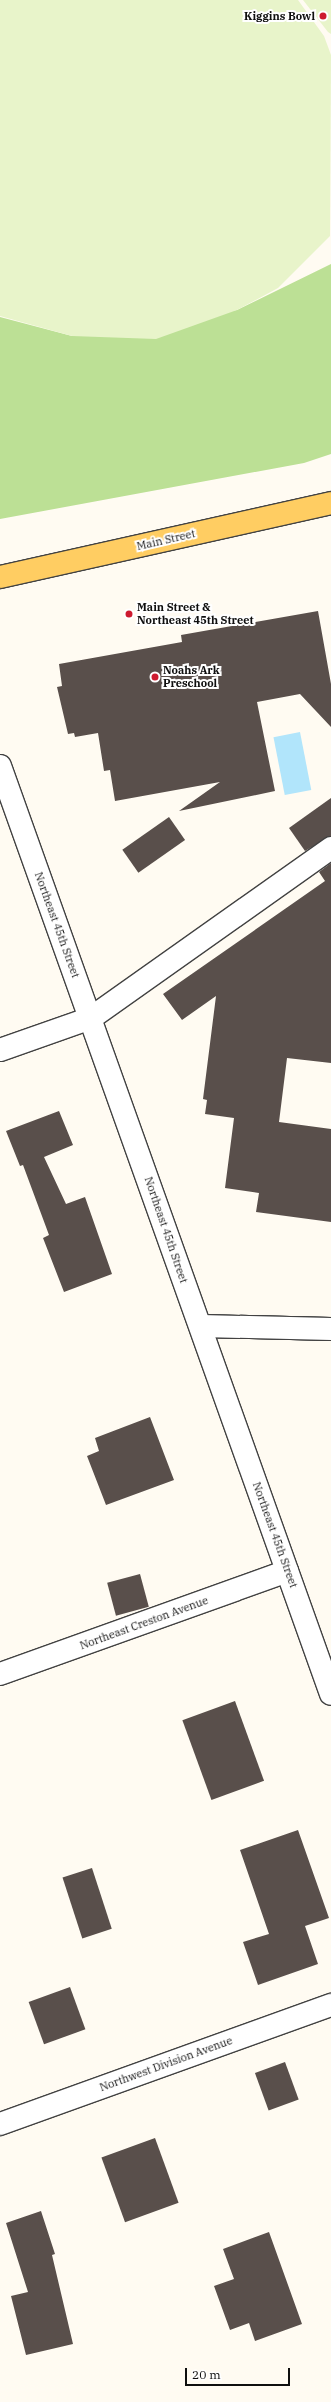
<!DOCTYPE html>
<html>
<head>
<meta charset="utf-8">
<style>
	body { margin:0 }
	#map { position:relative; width:331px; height:2402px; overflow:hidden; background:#fffbf2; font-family:"IBM Plex Serif",serif }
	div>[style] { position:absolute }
	.forest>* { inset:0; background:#bce095 }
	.pitch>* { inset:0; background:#e8f4ca }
	.water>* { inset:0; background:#b1e5fb; transform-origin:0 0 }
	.building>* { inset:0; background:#594f4b; transform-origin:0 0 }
	.roads { filter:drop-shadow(1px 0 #424242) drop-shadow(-1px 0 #424242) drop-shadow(0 1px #424242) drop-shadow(0 -1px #424242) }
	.minor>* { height:22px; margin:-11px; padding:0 11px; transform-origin:11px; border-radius:11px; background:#fff }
	.major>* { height:22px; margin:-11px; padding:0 11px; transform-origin:11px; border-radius:11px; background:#ffcd62 }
	.dots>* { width:11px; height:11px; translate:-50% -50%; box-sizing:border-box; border:2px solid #fff; border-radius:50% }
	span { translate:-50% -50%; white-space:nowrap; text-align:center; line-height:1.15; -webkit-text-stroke:4px #fff; paint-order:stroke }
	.poi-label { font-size:11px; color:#0f0f0f; font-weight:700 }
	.right { translate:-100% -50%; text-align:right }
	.left { translate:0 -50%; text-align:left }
	.street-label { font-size:11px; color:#0f0f0f }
	.scale { position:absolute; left:185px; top:2368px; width:105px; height:18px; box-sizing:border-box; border:2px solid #0f0f0f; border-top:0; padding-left:5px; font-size:12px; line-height:14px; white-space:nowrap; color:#0f0f0f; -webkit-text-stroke:3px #fff; paint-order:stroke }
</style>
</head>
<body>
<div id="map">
	<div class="forest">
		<div style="clip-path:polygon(331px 264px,331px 454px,304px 463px,0 519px,0 317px,72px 336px,237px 310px)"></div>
	</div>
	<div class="pitch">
		<div style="clip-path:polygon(0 0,298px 0,324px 36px,331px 55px,330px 236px,278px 288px,237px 310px,156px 339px,72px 336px,0 316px)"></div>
		<div style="clip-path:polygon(303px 0,331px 0,331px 34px,328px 32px)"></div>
	</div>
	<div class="water">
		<div style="left:300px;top:732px;width:59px;height:27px;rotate:79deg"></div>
	</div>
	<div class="building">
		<div style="clip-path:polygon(318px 611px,331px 684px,331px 727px,300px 694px,257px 702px,275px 791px,179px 811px,220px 782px,115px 801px,110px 770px,104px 771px,98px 733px,75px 737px,74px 733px,68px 734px,57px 687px,62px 686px,59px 664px,182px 642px,181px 635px)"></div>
		<div style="clip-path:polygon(331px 798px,331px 836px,305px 851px,289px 828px)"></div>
		<div style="left:169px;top:817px;width:28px;height:57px;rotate:55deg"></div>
		<div style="clip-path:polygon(331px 863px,331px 1063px,287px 1058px,279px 1122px,331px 1129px,331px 1222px,256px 1212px,259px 1193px,225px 1188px,234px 1118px,205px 1114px,207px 1100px,203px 1099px,216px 996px,182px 1020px,163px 994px,325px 881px,319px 872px)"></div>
		<div style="clip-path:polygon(59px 1111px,73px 1145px,44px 1157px,66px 1204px,85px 1197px,112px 1274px,64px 1292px,43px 1238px,49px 1235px,23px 1165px,20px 1166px,6px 1131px)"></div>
		<div style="clip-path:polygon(150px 1417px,174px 1480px,106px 1505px,87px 1456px,99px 1451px,95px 1438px)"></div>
		<div style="left:140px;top:1574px;width:34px;height:34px;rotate:75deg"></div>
		<div style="left:235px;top:1701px;width:85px;height:56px;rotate:70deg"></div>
		<div style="clip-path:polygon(298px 1830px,329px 1918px,305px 1926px,318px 1964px,258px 1985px,243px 1942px,269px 1934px,240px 1850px)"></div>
		<div style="left:92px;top:1868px;width:64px;height:31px;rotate:72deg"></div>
		<div style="left:70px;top:1987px;width:45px;height:44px;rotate:70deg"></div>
		<div style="left:285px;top:2062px;width:40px;height:32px;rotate:70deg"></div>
		<div style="left:155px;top:2138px;width:69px;height:57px;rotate:70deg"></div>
		<div style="clip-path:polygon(41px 2211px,55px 2254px,52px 2255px,73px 2344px,26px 2355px,11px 2296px,28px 2292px,6px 2223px)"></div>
		<div style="clip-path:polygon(269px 2232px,302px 2324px,255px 2341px,249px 2323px,230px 2330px,214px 2286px,234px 2279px,223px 2249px)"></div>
	</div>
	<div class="roads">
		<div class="minor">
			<div style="left:0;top:766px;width:985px;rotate:70.37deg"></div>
			<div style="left:0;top:1050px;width:96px;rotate:-19.4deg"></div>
			<div style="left:91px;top:1018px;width:294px;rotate:-35.3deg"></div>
			<div style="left:201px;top:1326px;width:130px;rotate:1.3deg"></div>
			<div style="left:0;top:1674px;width:305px;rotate:-19.7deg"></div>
			<div style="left:0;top:2124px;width:352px;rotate:-19.8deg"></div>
		</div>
		<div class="major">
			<div style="left:0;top:577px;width:339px;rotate:-12.6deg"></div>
		</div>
	</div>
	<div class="dots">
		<div style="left:323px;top:16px;background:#cd1a2f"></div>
		<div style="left:129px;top:614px;background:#cd1a2f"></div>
		<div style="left:155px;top:677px;background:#cd1a2f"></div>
	</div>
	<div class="poi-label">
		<span class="right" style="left:315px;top:16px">Kiggins Bowl</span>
		<span class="left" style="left:137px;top:614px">Main Street &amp;<br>Northeast 45th Street</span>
		<span class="left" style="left:163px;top:677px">Noahs Ark<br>Preschool</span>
	</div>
	<div class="street-label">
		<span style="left:166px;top:540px;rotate:-13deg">Main Street</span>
		<span style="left:57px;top:925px;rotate:70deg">Northeast 45th Street</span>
		<span style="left:166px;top:1230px;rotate:71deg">Northeast 45th Street</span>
		<span style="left:275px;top:1535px;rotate:70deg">Northeast 45th Street</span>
		<span style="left:144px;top:1623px;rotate:-20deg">Northeast Creston Avenue</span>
		<span style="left:166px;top:2064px;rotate:-20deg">Northwest Division Avenue</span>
	</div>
	<div class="scale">20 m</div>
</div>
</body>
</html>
